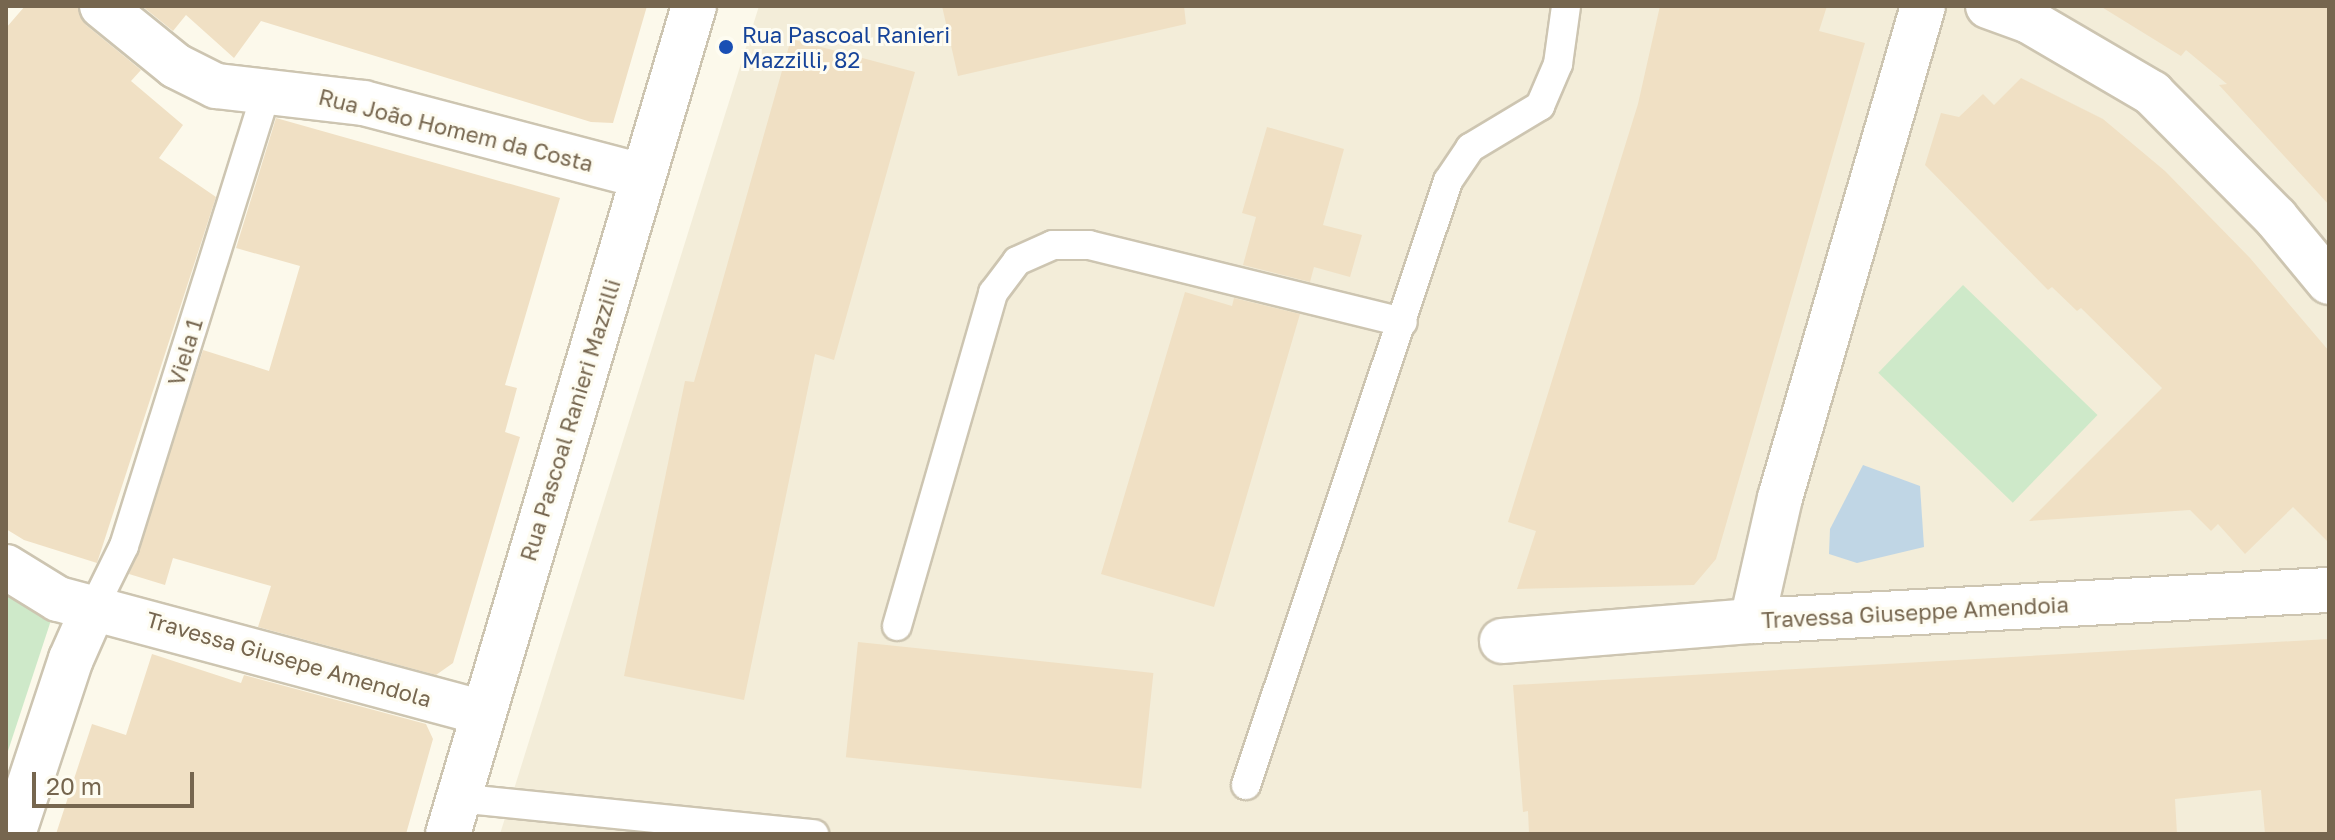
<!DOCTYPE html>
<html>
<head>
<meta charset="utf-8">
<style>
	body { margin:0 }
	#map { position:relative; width:2335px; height:840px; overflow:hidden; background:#fcf9eb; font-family:"Golos Text",sans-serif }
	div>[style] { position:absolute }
	.residential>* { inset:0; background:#f3edd9 }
	.green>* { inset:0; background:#cee9c9; transform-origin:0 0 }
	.water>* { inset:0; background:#c0d6e5 }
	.building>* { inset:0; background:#f0e0c4; transform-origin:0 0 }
	.roads { filter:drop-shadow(2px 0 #cdc5b1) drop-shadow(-2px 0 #cdc5b1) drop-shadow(0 2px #cdc5b1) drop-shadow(0 -2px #cdc5b1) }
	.lane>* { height:28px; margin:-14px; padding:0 14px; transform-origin:14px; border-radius:14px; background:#fff }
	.street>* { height:44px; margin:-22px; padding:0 22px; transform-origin:22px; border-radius:22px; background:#fff }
	.dots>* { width:22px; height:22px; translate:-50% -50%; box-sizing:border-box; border:4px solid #fefcf1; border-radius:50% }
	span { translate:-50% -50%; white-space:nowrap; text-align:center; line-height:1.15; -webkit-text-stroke:6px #fefcf1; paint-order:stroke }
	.transit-label { font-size:22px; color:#164399 }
	.left { translate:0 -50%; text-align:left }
	.street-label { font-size:22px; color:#76664f }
	.frame { position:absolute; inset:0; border:8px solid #76664f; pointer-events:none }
	.scale { position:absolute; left:32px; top:772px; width:162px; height:36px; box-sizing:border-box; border:4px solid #76664f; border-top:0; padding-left:10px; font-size:24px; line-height:28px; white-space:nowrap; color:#76664f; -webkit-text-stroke:6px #fefcf1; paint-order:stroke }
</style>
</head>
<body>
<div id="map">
	<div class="residential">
		<div style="clip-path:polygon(759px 6px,2329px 6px,2329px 834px,500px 834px)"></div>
	</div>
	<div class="green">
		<div style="left:1963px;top:285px;width:187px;height:122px;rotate:44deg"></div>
		<div style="clip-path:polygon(6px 567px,58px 599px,6px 757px)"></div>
	</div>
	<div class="water">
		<div style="clip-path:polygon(1863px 465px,1920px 486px,1924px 547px,1857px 563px,1829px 554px,1830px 529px)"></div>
	</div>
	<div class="building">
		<div style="clip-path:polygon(25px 6px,78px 6px,86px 25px,141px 70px,131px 81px,183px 125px,159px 158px,216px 197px,97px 563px,24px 540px,6px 529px,6px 28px)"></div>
		<div style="clip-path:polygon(142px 6px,647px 6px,613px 123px,591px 122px,261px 21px,234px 58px,186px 15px,173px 31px)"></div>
		<div style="clip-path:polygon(942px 6px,1184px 6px,1186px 24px,958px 76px)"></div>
		<div style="clip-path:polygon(1660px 6px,1827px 6px,1819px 31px,1865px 43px,1716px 559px,1694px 585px,1517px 589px,1536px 531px,1508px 522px,1638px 104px)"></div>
		<div style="clip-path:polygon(2100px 6px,2329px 6px,2329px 205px,2219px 85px,2227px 84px,2186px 50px,2181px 56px)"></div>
		<div style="clip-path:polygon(791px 39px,915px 72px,834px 360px,815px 354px,744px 700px,624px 676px,685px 381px,694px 382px)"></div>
		<div style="clip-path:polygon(2021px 78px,2103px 119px,2165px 171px,2250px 258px,2329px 351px,2329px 543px,2293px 507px,2245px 554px,2218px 524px,2211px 531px,2190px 510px,2029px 521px,2162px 388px,2081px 308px,2077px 311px,2052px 287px,2048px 290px,1925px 165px,1941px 113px,1959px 117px,1983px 94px,1994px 105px)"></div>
		<div style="clip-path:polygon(276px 118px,560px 198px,505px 385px,517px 388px,505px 432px,520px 437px,453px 663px,436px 675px,258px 627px,271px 586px,173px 558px,165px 585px,129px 574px,203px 350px,269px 371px,300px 266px,236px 248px)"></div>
		<div style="clip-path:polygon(1267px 127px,1344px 149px,1323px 225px,1362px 235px,1350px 277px,1314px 267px,1310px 282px,1243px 265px,1256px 217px,1242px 213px)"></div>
		<div style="clip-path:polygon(1185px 292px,1232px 306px,1234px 298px,1300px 314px,1214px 607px,1101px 574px)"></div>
		<div style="clip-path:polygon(2329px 639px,2329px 834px,2265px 834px,2261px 790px,2175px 799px,2177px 834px,1529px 834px,1528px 811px,1523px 812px,1513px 685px)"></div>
		<div style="left:858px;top:642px;width:297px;height:116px;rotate:6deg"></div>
		<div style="clip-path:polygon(152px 654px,241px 683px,244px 675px,426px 724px,433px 739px,406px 834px,56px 834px,92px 724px,126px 735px)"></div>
	</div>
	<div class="roads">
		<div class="lane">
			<div style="left:94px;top:607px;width:68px;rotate:-63.8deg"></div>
			<div style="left:124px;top:546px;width:474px;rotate:-72.6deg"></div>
			<div style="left:897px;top:626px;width:347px;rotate:-73.9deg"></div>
			<div style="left:993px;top:293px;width:40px;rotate:-53deg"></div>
			<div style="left:1017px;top:261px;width:39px;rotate:-24deg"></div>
			<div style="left:1053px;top:245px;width:36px"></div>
			<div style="left:1089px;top:245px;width:323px;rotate:13.8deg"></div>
			<div style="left:1246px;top:785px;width:637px;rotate:-71.51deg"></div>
			<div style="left:1448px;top:181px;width:40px;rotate:-56deg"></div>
			<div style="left:1470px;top:148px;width:82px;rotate:-31deg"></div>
			<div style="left:1540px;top:106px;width:46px;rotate:-66.8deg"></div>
			<div style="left:1558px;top:64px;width:59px;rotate:-82.1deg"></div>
			<div style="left:457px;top:798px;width:359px;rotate:5.8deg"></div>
		</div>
		<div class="street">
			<div style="left:102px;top:6px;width:95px;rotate:39deg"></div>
			<div style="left:176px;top:66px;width:45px;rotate:26.6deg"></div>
			<div style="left:216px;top:86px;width:149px;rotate:6.6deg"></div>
			<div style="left:364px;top:103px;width:288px;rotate:14.7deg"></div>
			<div style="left:1988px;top:6px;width:44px;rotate:20.1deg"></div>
			<div style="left:2029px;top:21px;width:143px;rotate:30.3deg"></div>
			<div style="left:2152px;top:93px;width:176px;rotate:45.2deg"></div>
			<div style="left:2276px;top:218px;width:83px;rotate:50.4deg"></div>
			<div style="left:6px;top:567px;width:61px;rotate:31.6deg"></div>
			<div style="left:58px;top:599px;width:439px;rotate:15deg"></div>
			<div style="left:1752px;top:621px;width:126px;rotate:-77.2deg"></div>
			<div style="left:1780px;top:498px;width:512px;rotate:-73.79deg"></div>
			<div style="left:1502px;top:641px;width:251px;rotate:-4.6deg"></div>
			<div style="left:1752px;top:621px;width:578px;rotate:-3.08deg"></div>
			<div style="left:13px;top:834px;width:184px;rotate:-71.7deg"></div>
			<div style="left:71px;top:659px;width:57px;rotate:-66.1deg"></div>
			<div style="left:448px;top:834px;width:864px;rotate:-73.45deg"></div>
		</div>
	</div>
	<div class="dots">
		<div style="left:726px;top:47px;background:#1a4fb4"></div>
	</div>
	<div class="transit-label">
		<span class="left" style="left:742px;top:47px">Rua Pascoal Ranieri<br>Mazzilli, 82</span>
	</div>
	<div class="street-label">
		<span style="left:456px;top:130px;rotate:14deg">Rua João Homem da Costa</span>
		<span style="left:185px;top:352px;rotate:-73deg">Viela 1</span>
		<span style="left:570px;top:420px;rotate:-73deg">Rua Pascoal Ranieri Mazzilli</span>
		<span style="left:1915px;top:612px;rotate:-3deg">Travessa Giuseppe Amendoia</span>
		<span style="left:289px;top:659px;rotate:16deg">Travessa Giusepe Amendola</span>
	</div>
	<div class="frame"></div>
	<div class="scale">20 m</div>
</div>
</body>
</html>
